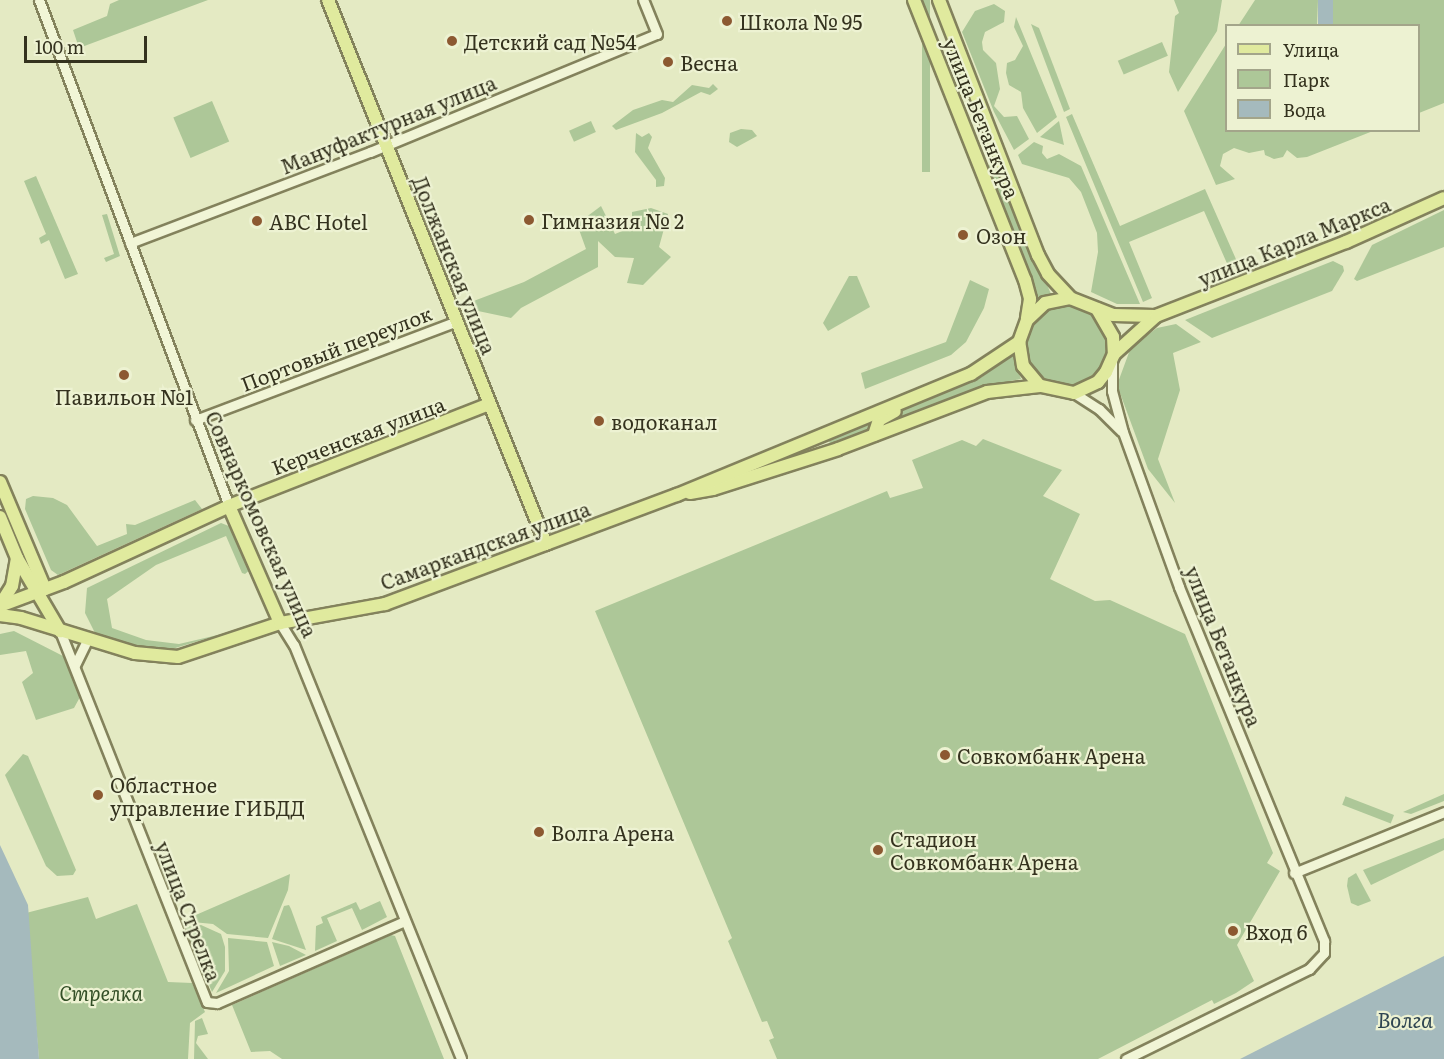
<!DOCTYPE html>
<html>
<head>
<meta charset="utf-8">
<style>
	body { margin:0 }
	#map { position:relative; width:1444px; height:1059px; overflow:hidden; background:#e4eac3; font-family:Literata,serif }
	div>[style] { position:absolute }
	.green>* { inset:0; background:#adc798; transform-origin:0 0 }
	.round { border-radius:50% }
	.water>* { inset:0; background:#a5babd; transform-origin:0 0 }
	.roads { filter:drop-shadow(2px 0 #83825c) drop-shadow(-2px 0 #83825c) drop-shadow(0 2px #83825c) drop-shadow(0 -2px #83825c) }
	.minor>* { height:9px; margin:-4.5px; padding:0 4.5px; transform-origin:4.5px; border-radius:4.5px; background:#f1f5d6 }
	.major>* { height:12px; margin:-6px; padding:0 6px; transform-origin:6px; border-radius:6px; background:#e0ea9e }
	.dots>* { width:16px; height:16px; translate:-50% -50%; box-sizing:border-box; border:3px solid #edf2d2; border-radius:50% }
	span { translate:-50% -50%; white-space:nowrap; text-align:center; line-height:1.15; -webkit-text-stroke:4.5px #edf2d2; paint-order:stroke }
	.poi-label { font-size:20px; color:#34321e }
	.left { translate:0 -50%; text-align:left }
	.street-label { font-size:20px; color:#34321e }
	.park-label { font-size:20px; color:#334f27; font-style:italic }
	.water-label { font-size:21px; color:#2f4552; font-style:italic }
	.legend { position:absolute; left:1225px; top:24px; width:195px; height:108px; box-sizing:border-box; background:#edf2d2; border:2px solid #a3a58a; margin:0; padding:8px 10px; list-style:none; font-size:18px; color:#34321e }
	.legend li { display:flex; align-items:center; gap:12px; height:30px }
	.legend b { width:30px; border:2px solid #a3a58a }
	.scale { position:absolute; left:24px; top:36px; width:123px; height:27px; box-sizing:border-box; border:3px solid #34321e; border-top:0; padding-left:8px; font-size:18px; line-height:21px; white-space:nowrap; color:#34321e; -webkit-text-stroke:4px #edf2d2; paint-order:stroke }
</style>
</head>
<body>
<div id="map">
	<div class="green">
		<div style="clip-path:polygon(119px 0,208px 0,79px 48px,73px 30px,107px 16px,110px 4px)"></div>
		<div style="left:922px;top:0;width:8px;height:172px"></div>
		<div style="clip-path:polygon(1174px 0,1222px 0,1217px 31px,1178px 92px,1169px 72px,1175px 16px,1179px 13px)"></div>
		<div style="clip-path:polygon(1255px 0,1318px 0,1317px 25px,1238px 26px)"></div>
		<div style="clip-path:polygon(1333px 0,1444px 0,1444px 103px,1419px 113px,1418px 26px,1331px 26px)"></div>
		<div style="clip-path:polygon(994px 4px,1005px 11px,1004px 22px,985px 32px,982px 42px,983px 50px,996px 63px,1000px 89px,994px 106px,1004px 117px,1017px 116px,1029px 139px,1014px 150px,994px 112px,962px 32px,975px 11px)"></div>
		<div style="clip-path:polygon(1016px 17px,1057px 117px,1037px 133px,1023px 108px,1021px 92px,1009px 85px,1006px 73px,1007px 63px,1015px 60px,1023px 46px,1014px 27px)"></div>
		<div style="clip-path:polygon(1031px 24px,1039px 28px,1070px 109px,1064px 112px)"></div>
		<div style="left:1162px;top:42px;width:15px;height:48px;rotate:67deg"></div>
		<div style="clip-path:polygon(1226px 44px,1226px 130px,1373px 131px,1307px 157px,1297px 158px,1287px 150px,1283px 157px,1274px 159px,1265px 155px,1264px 150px,1249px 153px,1234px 148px,1223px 154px,1220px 166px,1235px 179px,1216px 185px,1184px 111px)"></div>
		<div style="clip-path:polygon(713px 84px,718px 89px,710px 95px,701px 92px,662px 113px,616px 130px,612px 126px,633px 110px,662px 100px,673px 102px,692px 85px,709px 88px)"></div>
		<div style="left:212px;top:101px;width:44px;height:42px;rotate:67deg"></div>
		<div style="clip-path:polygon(1072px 114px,1120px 226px,1205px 189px,1239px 266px,1229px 268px,1204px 211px,1129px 242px,1152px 298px,1143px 302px,1066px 117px)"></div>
		<div style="left:591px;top:121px;width:12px;height:24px;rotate:66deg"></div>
		<div style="clip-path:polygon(1059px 121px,1064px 145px,1040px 137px)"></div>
		<div style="clip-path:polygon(741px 129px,752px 130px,757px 136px,737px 147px,729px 142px,730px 133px)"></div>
		<div style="clip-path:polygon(636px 133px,642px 137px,649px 133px,652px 137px,648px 148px,665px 178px,664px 186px,656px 187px,656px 180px,635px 152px)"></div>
		<div style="clip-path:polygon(1034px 142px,1043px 146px,1042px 153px,1047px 159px,1059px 154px,1081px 166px,1140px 304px,1117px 304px,1091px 292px,1098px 252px,1097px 233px,1081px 192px,1069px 178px,1022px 164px,1018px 155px)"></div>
		<div style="clip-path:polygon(995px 163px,1051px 294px,1038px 300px,988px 165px)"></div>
		<div style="clip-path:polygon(36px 176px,78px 274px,65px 279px,49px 240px,41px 244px,39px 238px,46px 234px,24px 181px)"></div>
		<div style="clip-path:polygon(601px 206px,615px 234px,632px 227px,632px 212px,651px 208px,668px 214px,659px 247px,671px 257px,643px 285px,627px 283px,634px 258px,615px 257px,598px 241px,598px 267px,521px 308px,511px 318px,478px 311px,471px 302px,524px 282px,586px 249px,577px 224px)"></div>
		<div style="clip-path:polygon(1444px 210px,1444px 247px,1357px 281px,1354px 279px,1372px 245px)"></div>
		<div style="clip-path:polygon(107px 214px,120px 256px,106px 262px,104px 258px,114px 254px,102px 215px)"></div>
		<div style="clip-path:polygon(1333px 261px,1343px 266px,1344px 271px,1332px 291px,1212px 338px,1185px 320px)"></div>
		<div style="clip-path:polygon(849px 276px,857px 276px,870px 307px,828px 331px,823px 323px)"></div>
		<div style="clip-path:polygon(970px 280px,989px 289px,984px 308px,966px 342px,951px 355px,865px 389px,861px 373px,946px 342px)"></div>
		<div class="round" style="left:1027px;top:306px;width:80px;height:80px"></div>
		<div style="clip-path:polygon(1176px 324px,1201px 342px,1173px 353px,1180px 390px,1158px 459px,1175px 503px,1148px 469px,1117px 385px,1131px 347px,1157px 328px)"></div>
		<div style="clip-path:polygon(1012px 354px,1021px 379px,985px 386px,887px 424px,894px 414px,982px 377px)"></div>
		<div style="clip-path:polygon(871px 419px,868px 432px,831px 446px,827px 436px)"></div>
		<div style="clip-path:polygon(983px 439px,1062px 470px,1043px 496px,1080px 514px,1050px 579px,1095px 601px,1110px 600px,1185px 634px,1273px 853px,1267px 863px,1280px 871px,1237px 945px,1254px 981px,1236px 993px,1214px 1004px,1212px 1000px,1098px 1059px,777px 1059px,769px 1040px,774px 1038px,767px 1021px,762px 1022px,728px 941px,732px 938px,595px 611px,887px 491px,890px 498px,923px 488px,912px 460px,962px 440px,976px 446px)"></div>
		<div style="clip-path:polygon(33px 496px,53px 498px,67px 505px,97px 546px,127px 534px,126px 524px,135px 525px,195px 500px,202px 509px,58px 575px,51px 570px,25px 509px,26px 499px)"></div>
		<div style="clip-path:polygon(221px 523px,234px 528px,251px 569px,245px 574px,242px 573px,226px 536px,156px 565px,107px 599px,112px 628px,146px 640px,179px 644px,222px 634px,172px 649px,145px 648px,95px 633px,85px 613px,87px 588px)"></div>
		<div style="clip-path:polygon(14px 631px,63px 656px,80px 697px,74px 708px,36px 720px,22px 682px,33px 673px,26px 651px,0 655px,0 634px)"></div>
		<div style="clip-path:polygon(23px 754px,28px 756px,76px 870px,73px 875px,57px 876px,46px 866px,5px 775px)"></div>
		<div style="clip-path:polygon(1444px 794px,1444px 801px,1411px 814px,1403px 812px)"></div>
		<div style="left:1394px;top:815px;width:9px;height:52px;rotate:111deg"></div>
		<div style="clip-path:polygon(1444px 838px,1444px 850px,1371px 885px,1363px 870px)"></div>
		<div style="clip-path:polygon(1356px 873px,1371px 901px,1358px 906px,1351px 903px,1347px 886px,1348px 878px)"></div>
		<div style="clip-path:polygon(290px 874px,288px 890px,268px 938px,227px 934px,213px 924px,182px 921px)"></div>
		<div style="clip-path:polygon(88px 897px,96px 919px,137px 904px,168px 982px,192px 983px,205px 1012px,190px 1023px,188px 1059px,39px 1059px,26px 913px)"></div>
		<div style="clip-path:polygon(380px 901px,387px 917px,362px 930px,352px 908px,327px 918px,337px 941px,315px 951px,316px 926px,323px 923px,321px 917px,356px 902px,360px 910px)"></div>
		<div style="clip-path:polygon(289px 905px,291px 909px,306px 950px,272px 939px,284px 906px)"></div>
		<div style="clip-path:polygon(201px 925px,221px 934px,225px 947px,225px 971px,212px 992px,185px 927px)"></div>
		<div style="clip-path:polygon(391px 935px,395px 936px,444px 1059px,282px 1059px,270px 1051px,251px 1052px,232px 1005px)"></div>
		<div style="clip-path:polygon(228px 938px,267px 942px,274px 966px,216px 993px,229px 971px)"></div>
		<div style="clip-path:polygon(272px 942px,289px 946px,306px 955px,280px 966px)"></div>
		<div style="clip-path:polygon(202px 1018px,208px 1034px,198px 1036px,196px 1043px,208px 1059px,194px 1059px,195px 1021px)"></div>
	</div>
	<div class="water">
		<div style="left:1318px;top:0;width:15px;height:25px"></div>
		<div style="clip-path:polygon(0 845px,28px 905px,39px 1059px,0 1059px)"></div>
		<div style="clip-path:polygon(1444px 956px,1444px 1059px,1240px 1059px)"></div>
	</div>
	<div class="roads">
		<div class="minor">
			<div style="left:39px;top:0;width:540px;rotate:69.42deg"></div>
			<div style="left:130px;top:243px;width:257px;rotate:-20.8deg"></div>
			<div style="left:370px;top:152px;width:310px;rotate:-22.4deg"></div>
			<div style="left:657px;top:34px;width:37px;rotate:-112deg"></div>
			<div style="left:1112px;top:361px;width:30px;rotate:90deg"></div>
			<div style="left:1112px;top:391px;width:42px;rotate:75deg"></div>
			<div style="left:1123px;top:432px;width:165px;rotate:70.1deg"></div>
			<div style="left:1179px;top:587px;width:383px;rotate:67.7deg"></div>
			<div style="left:1324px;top:941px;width:12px;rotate:90deg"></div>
			<div style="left:1324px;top:953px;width:22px;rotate:133deg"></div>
			<div style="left:1309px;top:969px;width:204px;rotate:153.8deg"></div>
			<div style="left:1074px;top:393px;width:30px;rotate:33deg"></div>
			<div style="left:1099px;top:409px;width:31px;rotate:45deg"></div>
			<div style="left:195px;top:420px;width:280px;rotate:-20.7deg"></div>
			<div style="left:280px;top:623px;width:26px;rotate:58deg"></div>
			<div style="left:294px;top:645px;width:446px;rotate:68deg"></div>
			<div style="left:60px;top:631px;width:399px;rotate:68.4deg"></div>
			<div style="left:207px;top:1002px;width:10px;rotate:6deg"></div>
			<div style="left:217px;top:1003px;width:205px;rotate:-23.6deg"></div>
			<div style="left:75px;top:665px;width:28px;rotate:-64deg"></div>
			<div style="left:1294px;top:873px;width:162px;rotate:-22.1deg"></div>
		</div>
		<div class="major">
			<div style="left:328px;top:0;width:586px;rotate:68.16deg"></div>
			<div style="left:914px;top:0;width:301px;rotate:68.4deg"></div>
			<div style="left:1025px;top:280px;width:20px;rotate:75deg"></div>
			<div style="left:1030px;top:299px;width:20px;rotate:99deg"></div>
			<div style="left:939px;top:0;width:274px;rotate:68.8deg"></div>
			<div style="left:1038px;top:255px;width:21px;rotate:62deg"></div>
			<div style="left:1048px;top:274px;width:33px;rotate:47deg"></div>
			<div style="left:1097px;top:309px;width:32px;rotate:60deg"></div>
			<div style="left:1113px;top:337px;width:17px;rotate:87deg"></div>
			<div style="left:1114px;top:354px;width:20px;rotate:114deg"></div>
			<div style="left:1106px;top:372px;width:13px;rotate:129deg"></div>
			<div style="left:1098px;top:382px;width:26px;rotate:155deg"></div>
			<div style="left:1074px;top:393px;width:35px;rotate:-168deg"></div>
			<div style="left:1040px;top:386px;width:26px;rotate:-130deg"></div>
			<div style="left:1023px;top:366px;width:24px;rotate:-99deg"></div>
			<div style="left:1019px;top:342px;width:23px;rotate:-70deg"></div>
			<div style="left:1027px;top:320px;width:25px;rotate:-43deg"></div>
			<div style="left:1045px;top:303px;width:25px;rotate:-11deg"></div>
			<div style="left:1070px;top:298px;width:46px;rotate:21.6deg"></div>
			<div style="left:1113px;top:315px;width:42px;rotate:1.4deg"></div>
			<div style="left:1114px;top:354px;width:57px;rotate:-42.1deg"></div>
			<div style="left:1156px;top:316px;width:204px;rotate:-21.3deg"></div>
			<div style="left:1346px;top:242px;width:107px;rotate:-24.2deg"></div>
			<div style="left:874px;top:435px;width:16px;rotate:-72deg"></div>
			<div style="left:879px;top:420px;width:18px;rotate:-29deg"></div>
			<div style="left:0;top:482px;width:116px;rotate:67.2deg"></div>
			<div style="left:690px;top:493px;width:23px;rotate:-10deg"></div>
			<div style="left:713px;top:489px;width:131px;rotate:-17.7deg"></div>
			<div style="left:838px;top:449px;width:160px;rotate:-20.9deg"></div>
			<div style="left:987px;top:392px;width:53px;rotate:-6.5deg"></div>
			<div style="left:229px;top:506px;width:128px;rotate:66.4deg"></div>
			<div style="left:0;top:517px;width:44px;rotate:67.5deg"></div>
			<div style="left:17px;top:558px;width:28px;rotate:100deg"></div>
			<div style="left:12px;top:586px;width:22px;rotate:122deg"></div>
			<div style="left:17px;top:558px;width:85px;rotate:59.5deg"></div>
			<div style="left:0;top:606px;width:68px;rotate:-20.6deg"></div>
			<div style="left:64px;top:582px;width:182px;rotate:-24.7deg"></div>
			<div style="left:229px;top:506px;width:279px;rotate:-21.4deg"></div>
			<div style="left:0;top:615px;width:21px;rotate:8deg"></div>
			<div style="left:21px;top:618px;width:119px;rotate:17.1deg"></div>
			<div style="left:135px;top:653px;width:43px;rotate:5.3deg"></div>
			<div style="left:178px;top:657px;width:108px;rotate:-18.4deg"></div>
			<div style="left:280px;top:623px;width:107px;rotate:-10.3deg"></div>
			<div style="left:385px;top:604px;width:312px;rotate:-20.5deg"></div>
			<div style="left:677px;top:495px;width:318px;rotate:-22.4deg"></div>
			<div style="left:971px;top:374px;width:58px;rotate:-33.7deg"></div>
		</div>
	</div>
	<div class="dots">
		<div style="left:727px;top:21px;background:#8c5931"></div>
		<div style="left:452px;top:41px;background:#8c5931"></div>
		<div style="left:668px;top:62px;background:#8c5931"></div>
		<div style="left:529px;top:220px;background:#8c5931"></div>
		<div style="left:257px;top:221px;background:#8c5931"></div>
		<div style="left:963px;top:235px;background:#8c5931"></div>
		<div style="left:124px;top:375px;background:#8c5931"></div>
		<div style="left:599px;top:421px;background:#8c5931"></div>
		<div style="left:945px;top:755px;background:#8c5931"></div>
		<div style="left:98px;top:795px;background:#8c5931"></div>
		<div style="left:539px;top:832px;background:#8c5931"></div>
		<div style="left:878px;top:850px;background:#8c5931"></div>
		<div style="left:1233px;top:931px;background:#8c5931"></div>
	</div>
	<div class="poi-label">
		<span class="left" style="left:739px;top:21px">Школа № 95</span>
		<span class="left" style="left:464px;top:41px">Детский сад №54</span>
		<span class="left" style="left:680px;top:62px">Весна</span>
		<span class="left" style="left:541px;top:220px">Гимназия № 2</span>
		<span class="left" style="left:269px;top:221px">ABC Hotel</span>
		<span class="left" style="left:976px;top:235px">Озон</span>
		<span style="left:124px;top:396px">Павильон №1</span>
		<span class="left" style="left:611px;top:421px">водоканал</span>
		<span class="left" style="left:957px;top:755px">Совкомбанк Арена</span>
		<span class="left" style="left:110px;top:796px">Областное<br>управление ГИБДД</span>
		<span class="left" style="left:551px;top:832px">Волга Арена</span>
		<span class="left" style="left:890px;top:850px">Стадион<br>Совкомбанк Арена</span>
		<span class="left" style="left:1245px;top:931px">Вход 6</span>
	</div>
	<div class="street-label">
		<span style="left:982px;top:118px;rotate:68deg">улица Бетанкура</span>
		<span style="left:388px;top:124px;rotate:-22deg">Мануфактурная улица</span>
		<span style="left:1294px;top:241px;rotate:-22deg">улица Карла Маркса</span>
		<span style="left:455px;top:265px;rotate:68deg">Должанская улица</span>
		<span style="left:336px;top:348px;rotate:-21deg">Портовый переулок</span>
		<span style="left:358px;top:435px;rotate:-21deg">Керченская улица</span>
		<span style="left:262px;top:524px;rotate:66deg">Совнаркомовская улица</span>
		<span style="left:485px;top:545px;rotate:-20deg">Самаркандская улица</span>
		<span style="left:1224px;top:646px;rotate:68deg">улица Бетанкура</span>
		<span style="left:189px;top:911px;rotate:69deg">улица Стрелка</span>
	</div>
	<div class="park-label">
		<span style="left:101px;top:992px">Стрелка</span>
	</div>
	<div class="water-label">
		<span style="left:1405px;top:1019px">Волга</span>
	</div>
	<ul class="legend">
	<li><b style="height:8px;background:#e0ea9e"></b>Улица</li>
	<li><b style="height:16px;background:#adc798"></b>Парк</li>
	<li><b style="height:16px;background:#a5babd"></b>Вода</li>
	</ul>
	<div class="scale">100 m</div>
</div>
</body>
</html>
